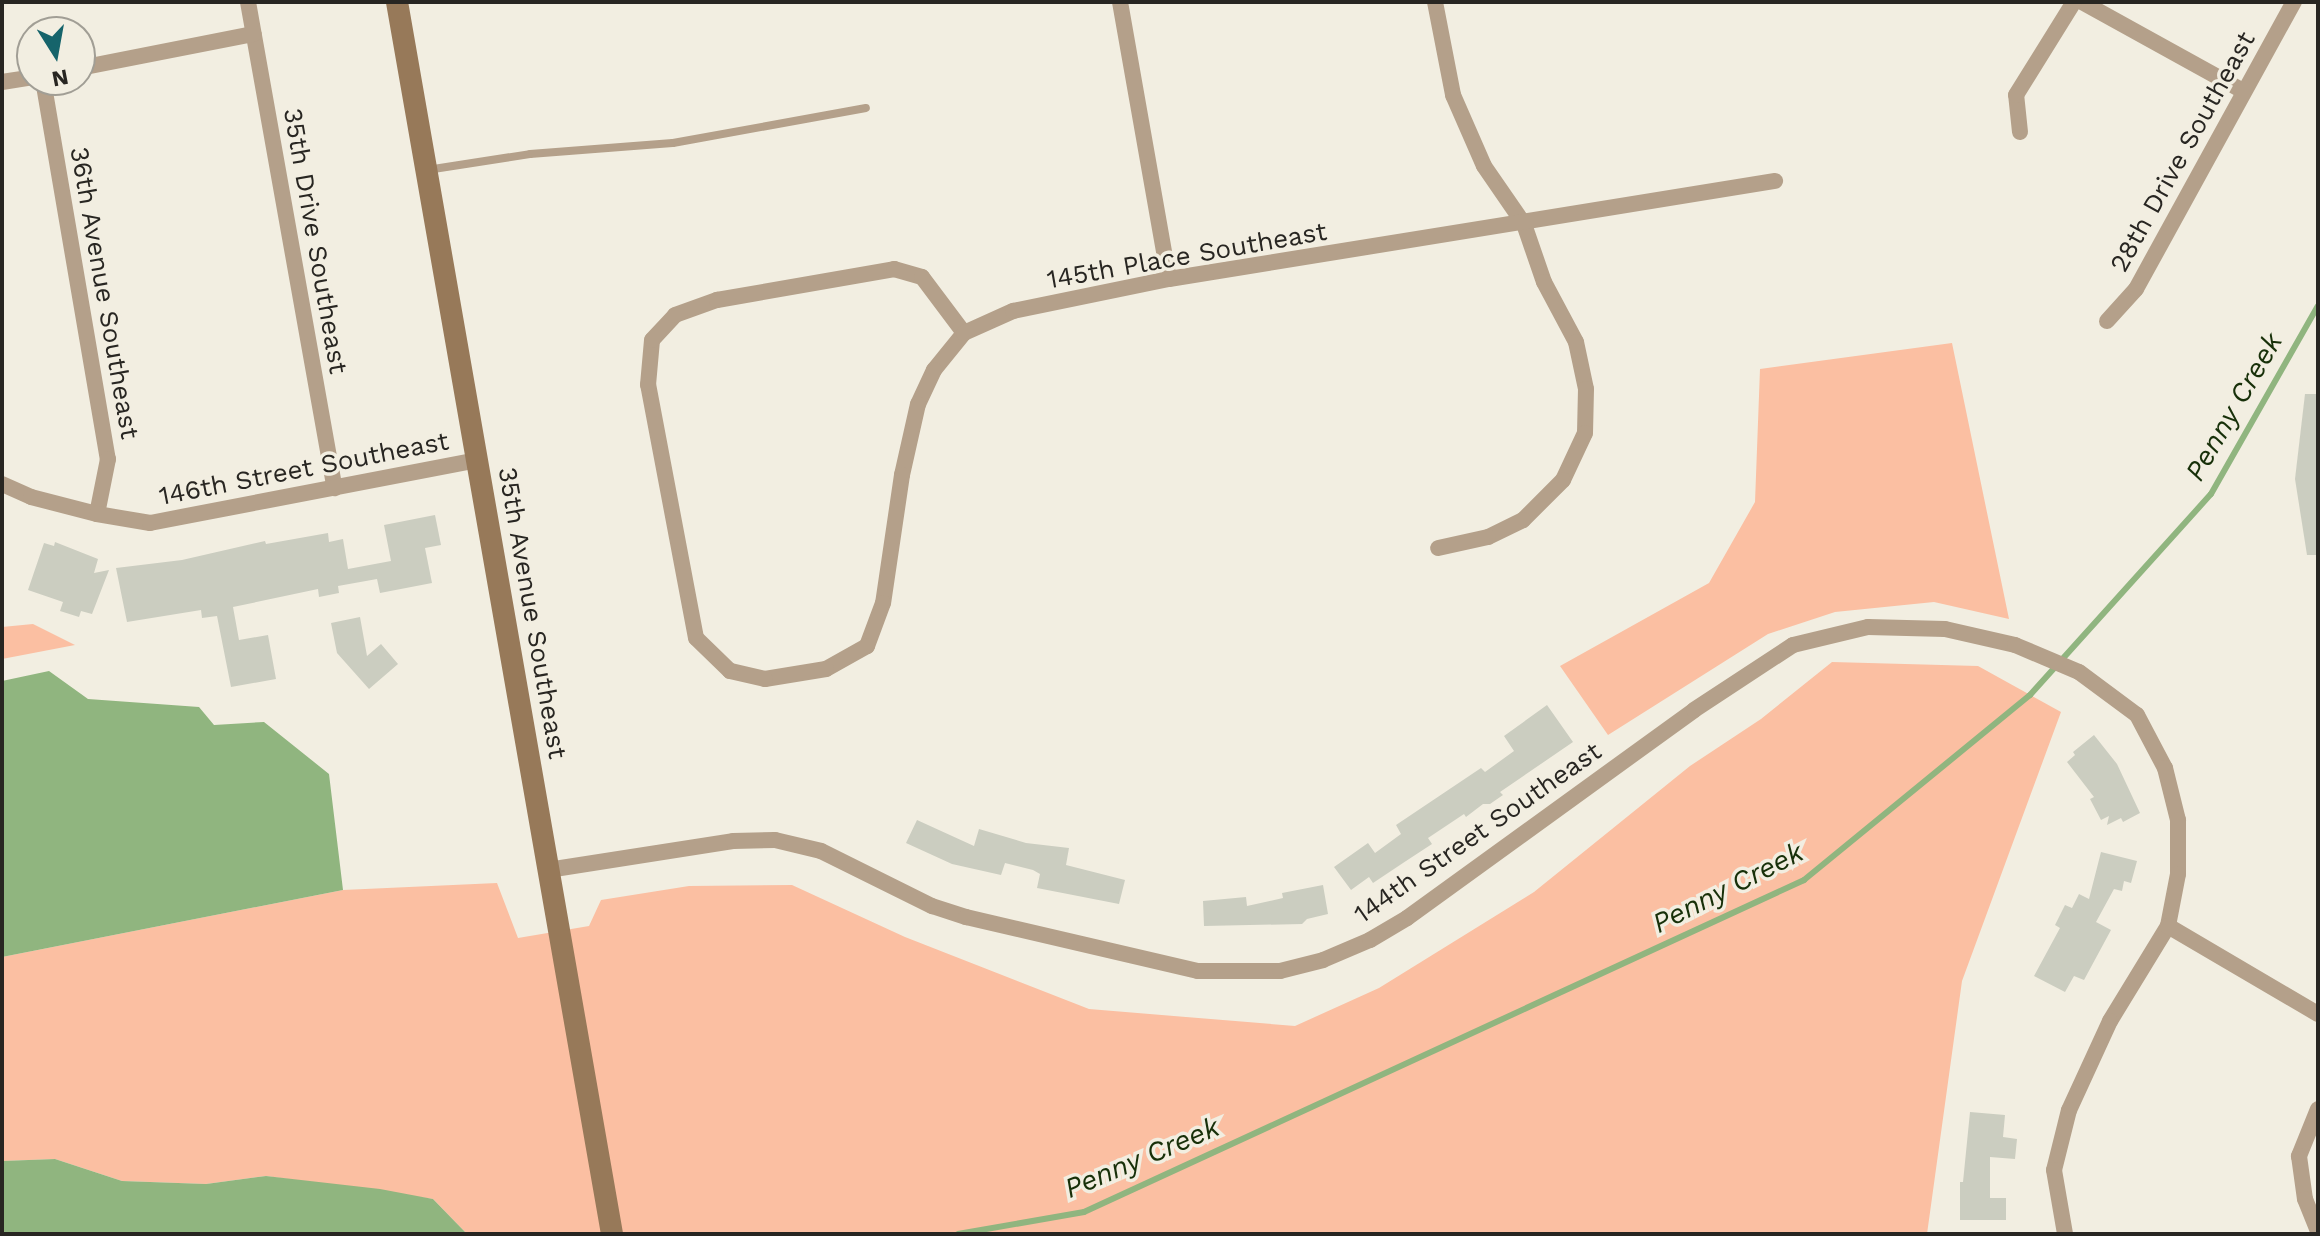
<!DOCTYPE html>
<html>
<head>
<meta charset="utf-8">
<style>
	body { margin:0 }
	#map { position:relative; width:2320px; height:1236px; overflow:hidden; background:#f2eee1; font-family:"Work Sans",sans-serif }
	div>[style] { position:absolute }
	.green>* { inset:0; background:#fbbfa2 }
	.water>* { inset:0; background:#90b57f }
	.stream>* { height:6px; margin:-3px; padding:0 3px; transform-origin:3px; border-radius:3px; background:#90b57f }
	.building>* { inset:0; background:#cbcdc0 }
	.lane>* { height:8px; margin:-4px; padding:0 4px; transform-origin:4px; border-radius:4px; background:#b4a08a }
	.street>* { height:16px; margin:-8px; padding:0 8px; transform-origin:8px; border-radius:8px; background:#b4a08a }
	.secondary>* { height:22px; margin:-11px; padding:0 11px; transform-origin:11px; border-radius:11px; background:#977959 }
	span { translate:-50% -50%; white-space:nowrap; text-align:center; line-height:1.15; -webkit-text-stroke:7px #f2eee1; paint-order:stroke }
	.street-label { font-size:26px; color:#282622 }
	.water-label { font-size:28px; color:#173009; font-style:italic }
	.frame { position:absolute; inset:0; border:4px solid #282622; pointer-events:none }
	.north { position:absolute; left:16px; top:16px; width:80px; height:80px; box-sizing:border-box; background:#f2eee1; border:2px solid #a19e95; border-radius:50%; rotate:169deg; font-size:22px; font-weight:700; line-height:32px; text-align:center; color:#282622 }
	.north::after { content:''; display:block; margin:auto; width:28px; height:36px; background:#16646b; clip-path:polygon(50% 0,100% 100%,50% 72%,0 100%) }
</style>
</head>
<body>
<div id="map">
	<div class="green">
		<div style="clip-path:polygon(1952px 343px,2009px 619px,1934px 602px,1835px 612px,1768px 634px,1608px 735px,1560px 666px,1709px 583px,1755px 502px,1760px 369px)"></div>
		<div style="clip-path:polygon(33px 624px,75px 645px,2px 659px,2px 627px)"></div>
		<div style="clip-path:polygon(1832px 662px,1978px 666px,2061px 712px,1962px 981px,1927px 1234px,467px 1234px,433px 1199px,266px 1176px,206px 1184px,122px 1181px,55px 1159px,2px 1161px,2px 957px,343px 890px,497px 883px,518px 938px,589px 926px,601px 900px,689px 886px,792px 885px,905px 937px,1089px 1009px,1295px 1026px,1379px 988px,1534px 892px,1690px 766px,1761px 719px)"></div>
	</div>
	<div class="water">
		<div style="clip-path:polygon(49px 671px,88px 699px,199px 707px,214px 725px,264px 722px,329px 774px,343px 890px,2px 957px,2px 681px)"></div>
		<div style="clip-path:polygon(55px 1159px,122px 1181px,206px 1184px,266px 1176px,380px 1189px,433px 1199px,467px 1234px,2px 1234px,2px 1161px)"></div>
	</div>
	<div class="stream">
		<div style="left:958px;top:1234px;width:128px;rotate:-9.9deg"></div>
		<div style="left:1084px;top:1212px;width:793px;rotate:-24.75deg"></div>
		<div style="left:1804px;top:880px;width:292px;rotate:-39.3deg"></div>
		<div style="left:2030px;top:695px;width:270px;rotate:-48deg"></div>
		<div style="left:2211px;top:494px;width:216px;rotate:-60.4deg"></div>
	</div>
	<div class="building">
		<div style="clip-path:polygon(2305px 394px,2318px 394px,2318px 555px,2307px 555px,2295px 479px)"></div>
		<div style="clip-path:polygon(435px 515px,441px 545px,425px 548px,432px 583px,380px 593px,377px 579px,338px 586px,339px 593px,319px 597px,318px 589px,233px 607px,239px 640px,268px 635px,276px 679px,231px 687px,217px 616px,202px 618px,201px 610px,127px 622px,116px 568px,182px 560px,265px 541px,266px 544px,328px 533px,329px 542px,343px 539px,348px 569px,391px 561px,384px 525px)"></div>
		<div style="clip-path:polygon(55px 542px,98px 559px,94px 573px,109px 570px,92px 614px,81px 611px,79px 617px,60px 611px,63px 602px,28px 590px,44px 543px,54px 546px)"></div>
		<div style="clip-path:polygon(360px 617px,367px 656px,381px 644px,398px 664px,369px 689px,337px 653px,331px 623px)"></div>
		<div style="clip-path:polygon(1547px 705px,1573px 742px,1500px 792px,1503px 795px,1490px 804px,1483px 804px,1466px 817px,1464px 814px,1428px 838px,1432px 844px,1406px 861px,1373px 883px,1369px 877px,1351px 890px,1334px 867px,1368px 843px,1375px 853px,1401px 834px,1396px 825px,1481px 768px,1485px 772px,1514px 751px,1504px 736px)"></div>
		<div style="clip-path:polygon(2094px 735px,2117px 764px,2140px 813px,2123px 822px,2121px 818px,2107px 825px,2109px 816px,2101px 820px,2090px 799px,2094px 797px,2067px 762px,2075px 755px,2073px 752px)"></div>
		<div style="clip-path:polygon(917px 820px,974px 846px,979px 829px,1026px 843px,1069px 848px,1066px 865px,1125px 880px,1119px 904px,1037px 888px,1040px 874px,1033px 870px,1005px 863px,1001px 875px,952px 864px,906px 843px)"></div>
		<div style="clip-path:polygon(2101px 852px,2137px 861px,2131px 883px,2124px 881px,2122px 891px,2114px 889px,2096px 922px,2111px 930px,2084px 980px,2074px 976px,2065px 992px,2034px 976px,2060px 928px,2055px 925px,2065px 905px,2072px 908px,2079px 894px,2089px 899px)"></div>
		<div style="clip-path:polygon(1323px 885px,1328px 914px,1307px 919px,1302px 924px,1204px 926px,1203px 901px,1246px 897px,1247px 906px,1283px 898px,1282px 893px)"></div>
		<div style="clip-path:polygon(1970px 1112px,2005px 1115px,2003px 1137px,2017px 1139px,2015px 1159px,1990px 1157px,1990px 1198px,2006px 1198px,2006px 1220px,1960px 1220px,1960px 1182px,1963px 1182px)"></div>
	</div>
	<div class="lane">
		<div style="left:427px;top:170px;width:104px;rotate:-8.8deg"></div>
		<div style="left:530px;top:154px;width:143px;rotate:-4.4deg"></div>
		<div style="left:673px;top:143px;width:196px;rotate:-10.3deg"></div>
	</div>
	<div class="street">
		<div style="left:248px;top:2px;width:494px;rotate:79.9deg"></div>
		<div style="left:1120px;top:2px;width:281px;rotate:80deg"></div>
		<div style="left:1435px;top:2px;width:95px;rotate:79deg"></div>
		<div style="left:1453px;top:95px;width:77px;rotate:66.4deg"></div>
		<div style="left:1484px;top:166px;width:70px;rotate:55.4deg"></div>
		<div style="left:1524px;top:224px;width:61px;rotate:71deg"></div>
		<div style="left:1544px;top:282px;width:68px;rotate:61.9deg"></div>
		<div style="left:1576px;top:342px;width:48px;rotate:78deg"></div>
		<div style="left:1586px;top:389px;width:44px;rotate:91.3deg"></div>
		<div style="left:1585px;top:433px;width:52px;rotate:115.1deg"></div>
		<div style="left:1563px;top:480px;width:57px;rotate:135deg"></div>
		<div style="left:1523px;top:520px;width:39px;rotate:154deg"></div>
		<div style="left:1488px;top:537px;width:51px;rotate:167.6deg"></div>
		<div style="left:2082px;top:2px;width:184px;rotate:28.9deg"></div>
		<div style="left:80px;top:68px;width:177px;rotate:-11.1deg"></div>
		<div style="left:43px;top:80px;width:385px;rotate:80.3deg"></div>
		<div style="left:108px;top:459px;width:56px;rotate:101.3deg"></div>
		<div style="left:2px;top:82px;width:30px;rotate:-9deg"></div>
		<div style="left:2020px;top:132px;width:37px;rotate:-96deg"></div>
		<div style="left:2016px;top:95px;width:110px;rotate:-58.1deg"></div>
		<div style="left:2107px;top:321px;width:43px;rotate:-47.8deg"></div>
		<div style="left:2136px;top:289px;width:328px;rotate:-61.2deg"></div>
		<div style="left:964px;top:333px;width:48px;rotate:129deg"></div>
		<div style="left:934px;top:370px;width:38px;rotate:115deg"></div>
		<div style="left:918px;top:404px;width:73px;rotate:102.7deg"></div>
		<div style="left:902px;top:475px;width:129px;rotate:98.4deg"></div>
		<div style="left:883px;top:603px;width:46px;rotate:110.4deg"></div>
		<div style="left:867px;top:646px;width:47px;rotate:150.7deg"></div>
		<div style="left:826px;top:669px;width:62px;rotate:170.7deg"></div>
		<div style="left:765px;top:679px;width:36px;rotate:-167deg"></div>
		<div style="left:730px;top:671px;width:47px;rotate:-135.9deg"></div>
		<div style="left:696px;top:638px;width:258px;rotate:-100.7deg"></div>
		<div style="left:648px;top:385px;width:45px;rotate:-84.9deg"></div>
		<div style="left:652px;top:340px;width:34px;rotate:-47deg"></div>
		<div style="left:675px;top:315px;width:45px;rotate:-19.7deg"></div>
		<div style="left:717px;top:300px;width:180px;rotate:-9.9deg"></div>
		<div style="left:894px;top:269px;width:29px;rotate:16deg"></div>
		<div style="left:922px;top:277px;width:70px;rotate:53.1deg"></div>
		<div style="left:964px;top:333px;width:54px;rotate:-24.2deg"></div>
		<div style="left:1013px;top:311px;width:159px;rotate:-11.6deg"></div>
		<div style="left:1169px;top:279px;width:614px;rotate:-9.19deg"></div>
		<div style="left:2px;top:484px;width:32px;rotate:24deg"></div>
		<div style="left:31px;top:497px;width:68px;rotate:14.4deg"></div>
		<div style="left:97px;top:514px;width:54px;rotate:9.6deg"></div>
		<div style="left:150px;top:523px;width:333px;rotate:-10.9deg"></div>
		<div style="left:548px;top:870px;width:187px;rotate:-8.9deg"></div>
		<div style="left:733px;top:841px;width:42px;rotate:-1.4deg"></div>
		<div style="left:775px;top:840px;width:47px;rotate:13.4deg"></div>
		<div style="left:821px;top:851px;width:124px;rotate:26.4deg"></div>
		<div style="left:932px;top:906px;width:36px;rotate:18deg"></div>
		<div style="left:966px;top:917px;width:238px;rotate:13.1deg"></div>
		<div style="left:1198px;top:971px;width:82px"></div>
		<div style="left:1280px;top:971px;width:44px;rotate:-14.3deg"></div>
		<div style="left:1323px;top:960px;width:51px;rotate:-23.1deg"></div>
		<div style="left:1370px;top:940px;width:43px;rotate:-30.7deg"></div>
		<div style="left:1407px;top:918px;width:354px;rotate:-35.9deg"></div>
		<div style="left:1694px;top:710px;width:118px;rotate:-33.3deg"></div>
		<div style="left:1793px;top:645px;width:77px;rotate:-13.5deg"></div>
		<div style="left:1868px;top:627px;width:77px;rotate:1.5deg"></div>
		<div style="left:1945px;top:629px;width:72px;rotate:12.9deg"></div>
		<div style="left:2015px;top:645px;width:69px;rotate:22.9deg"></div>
		<div style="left:2079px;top:672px;width:72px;rotate:36.6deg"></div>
		<div style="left:2137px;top:715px;width:60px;rotate:62.2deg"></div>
		<div style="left:2165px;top:768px;width:54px;rotate:76deg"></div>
		<div style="left:2178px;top:820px;width:54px;rotate:90deg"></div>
		<div style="left:2178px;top:874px;width:53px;rotate:100.9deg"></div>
		<div style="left:2168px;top:926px;width:111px;rotate:121.4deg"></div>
		<div style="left:2110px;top:1021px;width:98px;rotate:114.7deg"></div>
		<div style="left:2069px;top:1110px;width:62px;rotate:104deg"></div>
		<div style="left:2054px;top:1170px;width:65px;rotate:80.2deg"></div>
		<div style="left:2168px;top:926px;width:174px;rotate:30.4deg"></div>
		<div style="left:2318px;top:1109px;width:51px;rotate:112deg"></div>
		<div style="left:2299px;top:1156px;width:43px;rotate:82.1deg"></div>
		<div style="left:2305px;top:1199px;width:35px;rotate:68deg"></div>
	</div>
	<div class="secondary">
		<div style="left:397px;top:2px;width:1251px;rotate:80.1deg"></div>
	</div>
	<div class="street-label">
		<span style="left:2183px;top:152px;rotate:-61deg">28th Drive Southeast</span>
		<span style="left:315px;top:241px;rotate:80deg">35th Drive Southeast</span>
		<span style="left:1187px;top:256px;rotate:-10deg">145th Place Southeast</span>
		<span style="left:104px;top:293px;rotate:80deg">36th Avenue Southeast</span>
		<span style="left:304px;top:469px;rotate:-11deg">146th Street Southeast</span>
		<span style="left:532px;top:613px;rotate:80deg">35th Avenue Southeast</span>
		<span style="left:1478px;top:833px;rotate:-35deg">144th Street Southeast</span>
	</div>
	<div class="water-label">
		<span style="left:2234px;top:407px;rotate:-60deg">Penny Creek</span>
		<span style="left:1728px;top:888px;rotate:-27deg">Penny Creek</span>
		<span style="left:1142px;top:1158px;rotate:-23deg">Penny Creek</span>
	</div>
	<div class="frame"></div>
	<div class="north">N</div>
</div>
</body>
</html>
